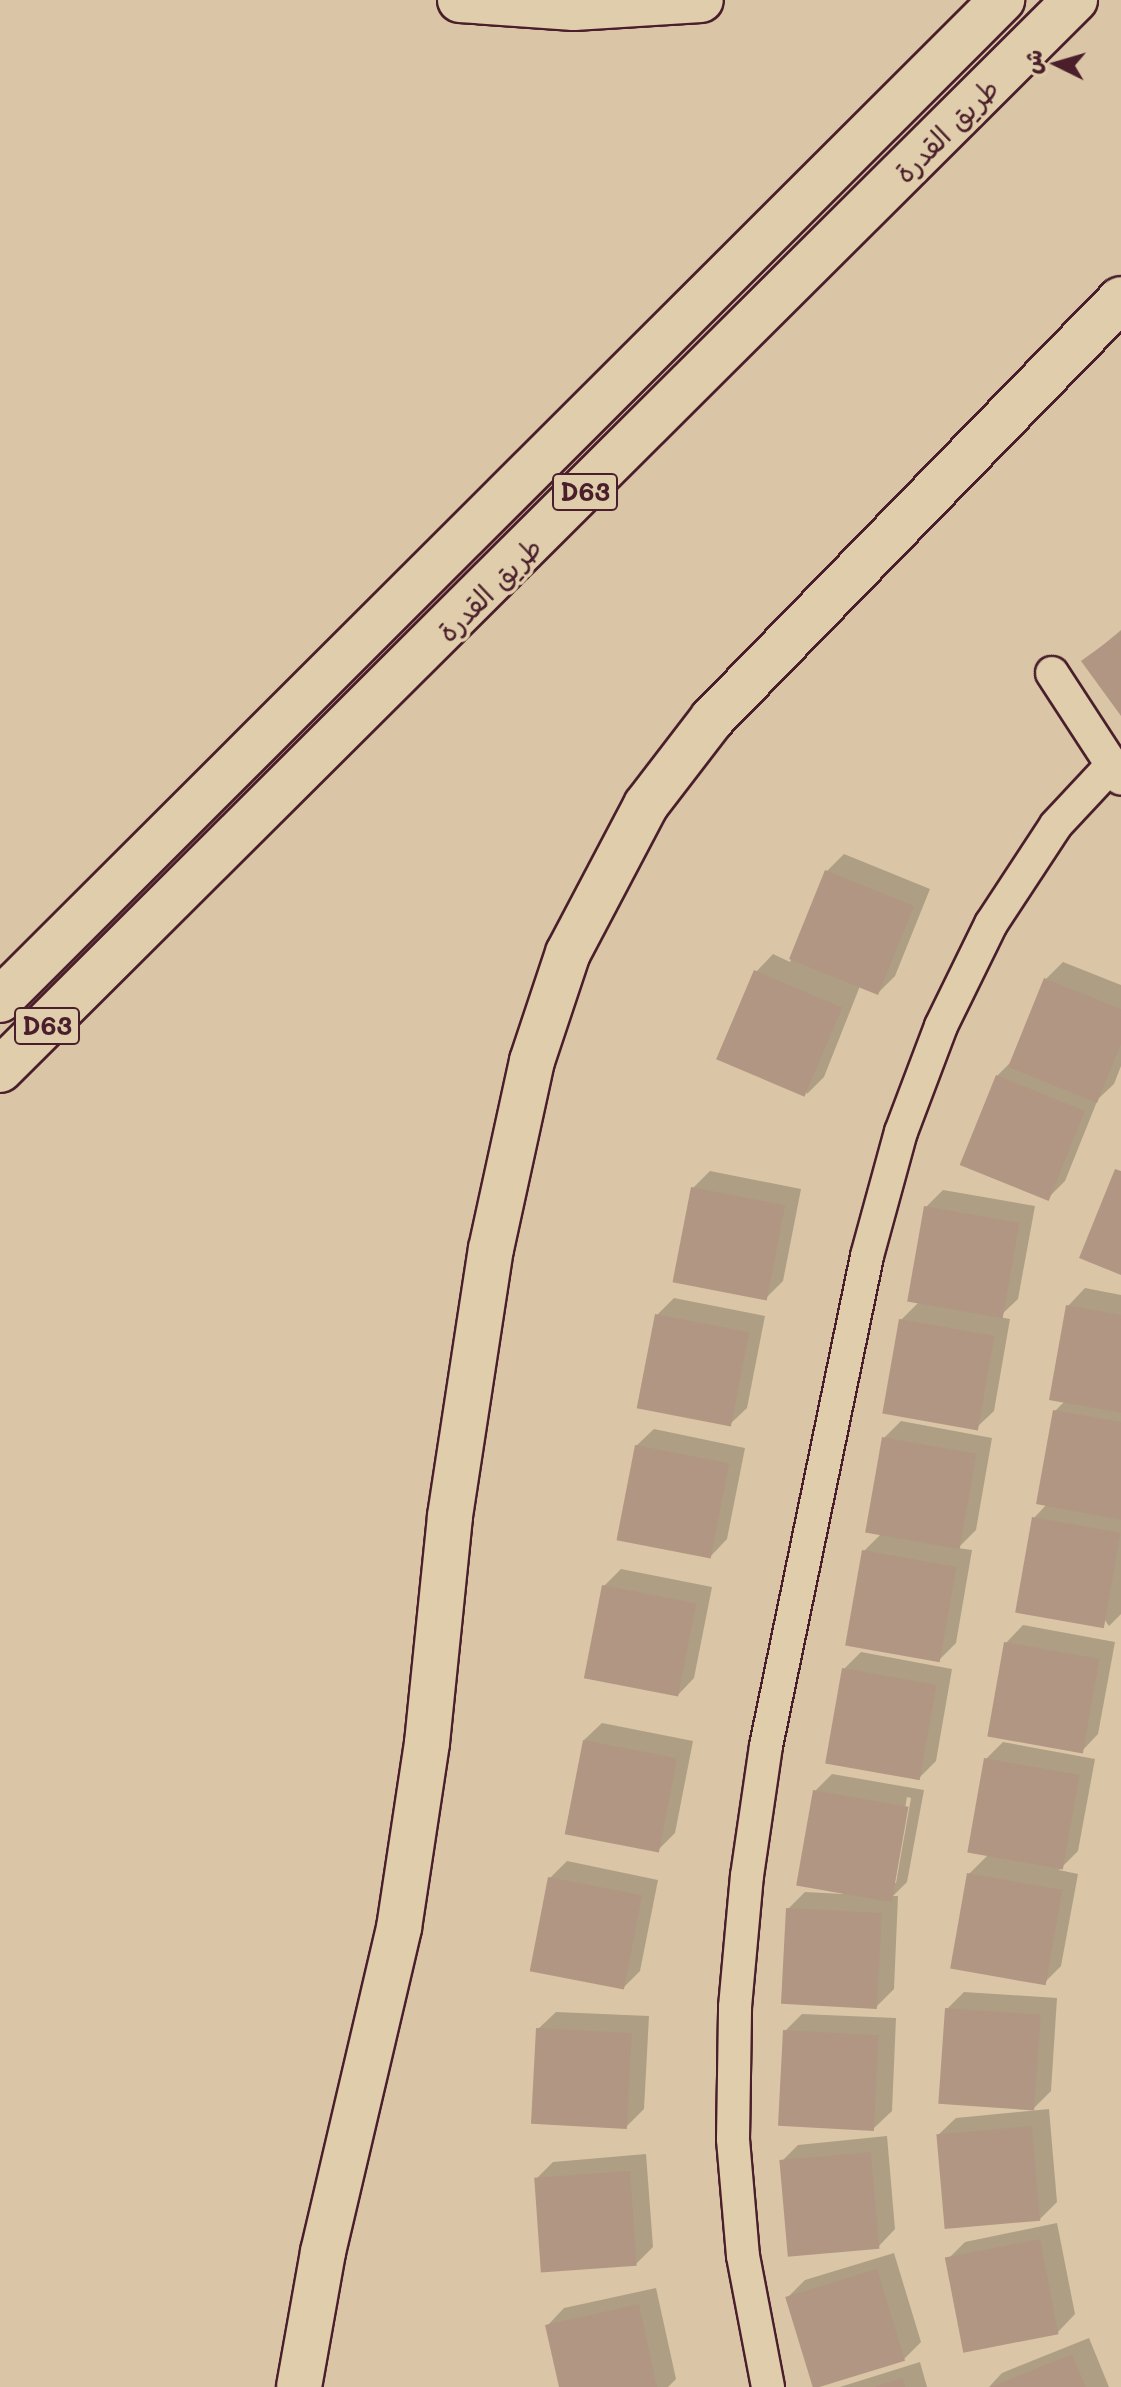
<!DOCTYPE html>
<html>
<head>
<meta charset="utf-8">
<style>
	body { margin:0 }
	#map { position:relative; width:1121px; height:2387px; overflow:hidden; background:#dac6a6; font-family:Mali,"Playpen Sans Arabic",sans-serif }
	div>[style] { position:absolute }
	.shadow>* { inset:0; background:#0003 }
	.building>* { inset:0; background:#b19783; transform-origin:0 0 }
	.roads { filter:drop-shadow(2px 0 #4a1f2b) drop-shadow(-2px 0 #4a1f2b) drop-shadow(0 2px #4a1f2b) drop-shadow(0 -2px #4a1f2b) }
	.street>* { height:32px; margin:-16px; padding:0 16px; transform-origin:16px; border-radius:16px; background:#e0cdab }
	.primary>* { height:44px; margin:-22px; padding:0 22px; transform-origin:22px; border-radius:22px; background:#e0cdab }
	span { translate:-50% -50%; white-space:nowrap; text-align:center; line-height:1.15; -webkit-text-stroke:7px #e0cdab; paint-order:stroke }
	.shield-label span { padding:2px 6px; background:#e0cdab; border:2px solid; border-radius:6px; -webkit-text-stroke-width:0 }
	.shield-label { font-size:26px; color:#4a1f2b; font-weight:700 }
	.street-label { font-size:28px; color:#4a1f2b }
	.north { position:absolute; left:1017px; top:24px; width:80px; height:80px; -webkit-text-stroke:6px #e0cdab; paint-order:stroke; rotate:275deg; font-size:22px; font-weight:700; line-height:32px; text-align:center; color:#4a1f2b }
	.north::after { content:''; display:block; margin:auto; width:28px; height:36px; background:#4a1f2b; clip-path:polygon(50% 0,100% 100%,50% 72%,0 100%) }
</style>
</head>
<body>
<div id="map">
	<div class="shadow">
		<div style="clip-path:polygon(1121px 630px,1121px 712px,1084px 661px)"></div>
		<div style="clip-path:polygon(844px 854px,930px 889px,895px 976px,878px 993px,860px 986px,824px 1077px,807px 1094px,756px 972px,773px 954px,790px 962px,827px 871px)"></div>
		<div style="clip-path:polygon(1063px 962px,1121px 985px,1121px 1066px,1114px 1084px,1098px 1099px,1065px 1181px,1048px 1198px,997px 1076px,1013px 1060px,1046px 979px)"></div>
		<div style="clip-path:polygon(710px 1171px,801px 1189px,783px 1281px,766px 1298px,693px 1188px)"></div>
		<div style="clip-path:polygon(943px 1190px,1035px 1206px,1018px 1299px,999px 1317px,1010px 1319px,994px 1411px,976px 1428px,901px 1320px,920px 1301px,926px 1207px)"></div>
		<div style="clip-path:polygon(1085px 1288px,1121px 1295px,1121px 1614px,1109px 1626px,1034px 1518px,1047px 1504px,1055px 1411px,1065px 1401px,1068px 1306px)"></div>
		<div style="clip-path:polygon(674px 1298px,765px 1316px,747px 1408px,729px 1425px,657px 1315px)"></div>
		<div style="clip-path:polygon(901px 1421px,992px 1438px,976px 1530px,958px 1548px,972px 1550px,956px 1643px,939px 1660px,864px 1551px,882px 1533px,884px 1438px)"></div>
		<div style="clip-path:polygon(654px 1429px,745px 1448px,727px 1539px,710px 1557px,636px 1446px)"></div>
		<div style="clip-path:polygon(621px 1569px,712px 1587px,694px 1678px,677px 1696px,604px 1586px)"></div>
		<div style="clip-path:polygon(1023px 1625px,1115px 1642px,1098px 1734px,1081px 1752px,1006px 1643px)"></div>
		<div style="clip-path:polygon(861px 1652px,952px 1669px,936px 1761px,919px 1778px,844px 1669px)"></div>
		<div style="clip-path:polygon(602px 1723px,693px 1741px,675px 1833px,658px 1850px,584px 1740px)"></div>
		<div style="clip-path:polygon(1003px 1742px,1095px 1759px,1078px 1851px,1059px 1870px,1078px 1874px,1061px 1966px,1044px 1983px,969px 1874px,988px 1855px,986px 1759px)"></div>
		<div style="clip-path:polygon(evenodd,832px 1774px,924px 1790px,907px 1882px,893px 1896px,898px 1896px,894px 1989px,877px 2006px,788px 1909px,805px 1892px,843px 1894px,815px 1791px,832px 1774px,907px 1797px,911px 1798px,896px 1883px,892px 1883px,907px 1797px)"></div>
		<div style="clip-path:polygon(567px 1861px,658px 1880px,640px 1971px,623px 1988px,550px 1878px)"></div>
		<div style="clip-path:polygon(964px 1992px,1057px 1998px,1051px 2091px,1034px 2108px,947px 2009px)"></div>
		<div style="clip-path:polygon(556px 2012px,649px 2016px,644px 2109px,627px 2126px,538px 2029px)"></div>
		<div style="clip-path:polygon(802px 2014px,896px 2018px,892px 2111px,874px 2128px,785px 2031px)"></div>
		<div style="clip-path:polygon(1049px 2109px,1057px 2202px,1040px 2219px,938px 2135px,956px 2118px)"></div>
		<div style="clip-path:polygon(887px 2136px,895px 2229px,878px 2247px,781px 2162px,798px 2145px)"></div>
		<div style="clip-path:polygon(646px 2154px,653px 2247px,636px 2264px,536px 2179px,553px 2162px)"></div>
		<div style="clip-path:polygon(1057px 2223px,1075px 2314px,1058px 2332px,948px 2259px,965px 2242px)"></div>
		<div style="clip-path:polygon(894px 2253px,921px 2342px,904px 2359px,814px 2386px,787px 2298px,805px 2280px)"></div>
		<div style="clip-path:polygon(656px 2288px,676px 2379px,668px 2387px,561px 2387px,547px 2326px,564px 2308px)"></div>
		<div style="clip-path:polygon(1089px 2338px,1109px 2387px,989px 2387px,1002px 2373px)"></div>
		<div style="clip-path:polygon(920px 2362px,927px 2387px,840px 2387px)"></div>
	</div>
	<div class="building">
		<div style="clip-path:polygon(1121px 632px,1121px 716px,1081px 661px)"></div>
		<div style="left:825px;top:870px;width:96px;height:96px;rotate:22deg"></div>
		<div style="left:754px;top:970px;width:96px;height:97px;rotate:23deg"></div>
		<div style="clip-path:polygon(1044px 978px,1121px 1009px,1121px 1044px,1097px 1103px,1008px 1067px)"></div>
		<div style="left:996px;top:1075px;width:96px;height:97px;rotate:22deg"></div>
		<div style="clip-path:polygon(1115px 1169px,1121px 1171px,1121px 1275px,1079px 1258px)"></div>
		<div style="left:691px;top:1187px;width:96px;height:97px;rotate:11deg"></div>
		<div style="left:924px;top:1206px;width:97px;height:97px;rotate:10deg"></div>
		<div style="clip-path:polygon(1066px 1305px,1121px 1315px,1121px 1413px,1049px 1400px)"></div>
		<div style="left:655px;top:1314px;width:96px;height:96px;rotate:11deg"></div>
		<div style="left:899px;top:1319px;width:97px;height:96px;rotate:10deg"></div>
		<div style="clip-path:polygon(1053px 1410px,1121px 1422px,1121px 1520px,1036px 1504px)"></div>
		<div style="left:882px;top:1437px;width:96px;height:97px;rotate:10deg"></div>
		<div style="left:635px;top:1445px;width:96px;height:97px;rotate:11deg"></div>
		<div style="left:1032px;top:1517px;width:90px;height:97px;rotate:10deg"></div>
		<div style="left:862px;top:1550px;width:96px;height:97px;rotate:10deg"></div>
		<div style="left:602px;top:1585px;width:96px;height:95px;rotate:11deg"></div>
		<div style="left:1004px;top:1642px;width:97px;height:96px;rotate:10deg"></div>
		<div style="left:842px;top:1668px;width:96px;height:97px;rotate:10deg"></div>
		<div style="left:583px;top:1740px;width:96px;height:96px;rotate:11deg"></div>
		<div style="left:984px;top:1758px;width:97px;height:96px;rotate:10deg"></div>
		<div style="left:813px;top:1790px;width:97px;height:97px;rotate:10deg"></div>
		<div style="left:967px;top:1873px;width:97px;height:97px;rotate:10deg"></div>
		<div style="left:548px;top:1877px;width:96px;height:96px;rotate:11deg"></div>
		<div style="left:786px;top:1908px;width:96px;height:96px;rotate:3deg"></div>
		<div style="left:945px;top:2008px;width:96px;height:96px;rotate:4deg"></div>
		<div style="left:536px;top:2028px;width:96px;height:96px;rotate:3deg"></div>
		<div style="left:783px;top:2030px;width:96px;height:96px;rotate:3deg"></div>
		<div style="left:1032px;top:2126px;width:95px;height:96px;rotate:85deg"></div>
		<div style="left:871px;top:2152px;width:97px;height:92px;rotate:85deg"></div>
		<div style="left:630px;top:2171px;width:95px;height:96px;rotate:86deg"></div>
		<div style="left:1040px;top:2239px;width:97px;height:97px;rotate:79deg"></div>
		<div style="left:877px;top:2269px;width:96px;height:96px;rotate:73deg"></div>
		<div style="clip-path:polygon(639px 2304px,657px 2387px,559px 2387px,545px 2325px)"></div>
		<div style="clip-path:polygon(1072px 2354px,1086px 2387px,991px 2387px)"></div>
		<div style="clip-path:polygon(903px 2378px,905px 2387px,876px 2387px,876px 2386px)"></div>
	</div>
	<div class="roads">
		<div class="street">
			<div style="left:1052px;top:673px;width:126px;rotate:56.9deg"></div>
			<div style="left:768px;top:2387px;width:133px;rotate:-100.8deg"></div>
			<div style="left:743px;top:2256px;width:117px;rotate:-94.9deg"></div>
			<div style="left:733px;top:2139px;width:132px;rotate:-89.1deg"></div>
			<div style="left:735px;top:2007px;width:132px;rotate:-84.8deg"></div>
			<div style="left:747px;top:1876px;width:131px;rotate:-81.7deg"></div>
			<div style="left:766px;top:1746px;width:500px;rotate:-78.35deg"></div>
			<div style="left:867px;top:1256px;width:129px;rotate:-74.7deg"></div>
			<div style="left:901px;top:1132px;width:113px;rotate:-69.3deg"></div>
			<div style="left:941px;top:1026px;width:114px;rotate:-63.9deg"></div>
			<div style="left:991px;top:924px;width:118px;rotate:-56.7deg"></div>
			<div style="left:1056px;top:825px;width:81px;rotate:-47deg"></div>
		</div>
		<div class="primary">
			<div style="left:460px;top:0;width:114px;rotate:4deg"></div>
			<div style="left:574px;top:8px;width:127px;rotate:-3.6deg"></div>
			<div style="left:0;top:1000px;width:1416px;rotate:-44.94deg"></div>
			<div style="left:0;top:1070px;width:1517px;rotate:-44.87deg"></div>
			<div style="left:299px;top:2387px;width:137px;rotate:-79.9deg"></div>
			<div style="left:323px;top:2252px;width:333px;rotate:-76.8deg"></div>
			<div style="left:399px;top:1928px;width:187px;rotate:-81.4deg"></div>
			<div style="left:427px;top:1743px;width:228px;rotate:-84.2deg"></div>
			<div style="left:450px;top:1516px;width:270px;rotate:-81.3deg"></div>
			<div style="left:491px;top:1249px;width:192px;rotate:-77.7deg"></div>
			<div style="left:532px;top:1061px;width:114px;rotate:-71.6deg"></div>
			<div style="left:568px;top:953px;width:167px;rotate:-62.2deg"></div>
			<div style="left:646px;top:805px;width:108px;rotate:-52.5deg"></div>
			<div style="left:712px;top:719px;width:586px;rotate:-45.76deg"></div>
		</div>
	</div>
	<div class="shield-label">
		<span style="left:585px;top:492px">D63</span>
		<span style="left:47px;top:1026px">D63</span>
	</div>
	<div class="street-label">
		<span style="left:946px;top:130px;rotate:-45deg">طريق القدرة</span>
		<span style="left:489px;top:589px;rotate:-45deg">طريق القدرة</span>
	</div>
	<div class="north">ش</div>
</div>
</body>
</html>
